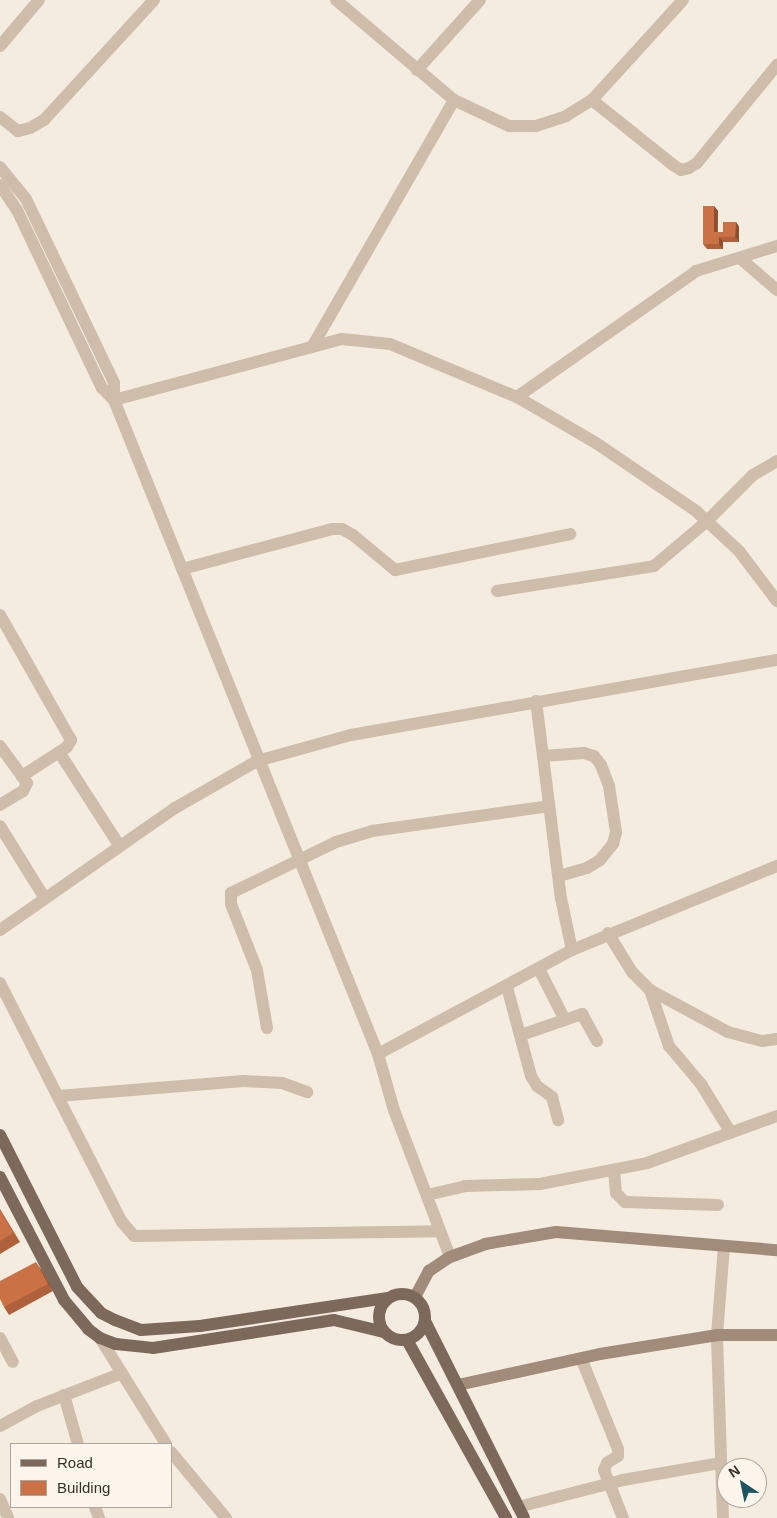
<!DOCTYPE html>
<html>
<head>
<meta charset="utf-8">
<style>
	body { margin:0 }
	#map { position:relative; width:777px; height:1518px; overflow:hidden; background:#f4ecdf; font-family:Helvetica,sans-serif }
	div>[style] { position:absolute }
	.street>* { height:12px; margin:-6px; padding:0 6px; transform-origin:6px; border-radius:6px; background:#cdbdaa }
	.secondary>* { height:12px; margin:-6px; padding:0 6px; transform-origin:6px; border-radius:6px; background:#a18c7b }
	.primary>* { height:12px; margin:-6px; padding:0 6px; transform-origin:6px; border-radius:6px; background:#7d695a }
	.primary>.ring { margin:-6px; padding:0; box-sizing:content-box; background:none; border:12px solid #7d695a; border-radius:50% }
	.wall>* { inset:0; background:#af613c }
	.shaded-wall>* { inset:0; background:#8e4f31 }
	.building>* { inset:0; background:#cb7146 }
	span { translate:-50% -50%; white-space:nowrap; text-align:center; line-height:1.15; -webkit-text-stroke:4px #fbf5ec; paint-order:stroke }
	.legend { position:absolute; left:10px; top:1443px; width:162px; height:65px; box-sizing:border-box; background:#fbf5ec; border:1px solid #aea69e; margin:0; padding:6px 9px; list-style:none; font-size:15px; color:#3a302a }
	.legend li { display:flex; align-items:center; gap:10px; height:25px }
	.legend b { width:25px; border:1px solid #aea69e }
	.north { position:absolute; left:717px; top:1458px; width:50px; height:50px; box-sizing:border-box; background:#fbf5ec; border:1px solid #aea69e; border-radius:50%; rotate:326deg; font-size:14px; font-weight:700; line-height:20px; text-align:center; color:#3a302a }
	.north::after { content:''; display:block; margin:auto; width:18px; height:22px; background:#1d555e; clip-path:polygon(50% 0,100% 100%,50% 72%,0 100%) }
</style>
</head>
<body>
<div id="map">
	<div class="street">
		<div style="left:336px;top:0;width:155px;rotate:40.3deg"></div>
		<div style="left:454px;top:100px;width:61px;rotate:25.3deg"></div>
		<div style="left:509px;top:126px;width:27px"></div>
		<div style="left:536px;top:126px;width:32px;rotate:-18deg"></div>
		<div style="left:566px;top:116px;width:31px;rotate:-32deg"></div>
		<div style="left:592px;top:100px;width:135px;rotate:-47.7deg"></div>
		<div style="left:0;top:46px;width:60px;rotate:-49.7deg"></div>
		<div style="left:417px;top:70px;width:94px;rotate:-48deg"></div>
		<div style="left:592px;top:100px;width:104px;rotate:38.7deg"></div>
		<div style="left:673px;top:165px;width:9px;rotate:32deg"></div>
		<div style="left:681px;top:170px;width:8px;rotate:-14deg"></div>
		<div style="left:689px;top:168px;width:9px;rotate:-32deg"></div>
		<div style="left:697px;top:163px;width:127px;rotate:-50.8deg"></div>
		<div style="left:0;top:117px;width:23px;rotate:38deg"></div>
		<div style="left:18px;top:131px;width:12px;rotate:-14deg"></div>
		<div style="left:30px;top:128px;width:16px;rotate:-30deg"></div>
		<div style="left:44px;top:120px;width:163px;rotate:-47.5deg"></div>
		<div style="left:0;top:167px;width:41px;rotate:50.9deg"></div>
		<div style="left:26px;top:199px;width:204px;rotate:64.4deg"></div>
		<div style="left:114px;top:383px;width:17px;rotate:90deg"></div>
		<div style="left:114px;top:400px;width:705px;rotate:68.02deg"></div>
		<div style="left:378px;top:1054px;width:58px;rotate:74.1deg"></div>
		<div style="left:394px;top:1110px;width:157px;rotate:69.1deg"></div>
		<div style="left:0;top:185px;width:30px;rotate:56deg"></div>
		<div style="left:17px;top:210px;width:197px;rotate:64.5deg"></div>
		<div style="left:102px;top:388px;width:17px;rotate:45deg"></div>
		<div style="left:741px;top:259px;width:48px;rotate:40.7deg"></div>
		<div style="left:312px;top:347px;width:285px;rotate:-60.1deg"></div>
		<div style="left:517px;top:397px;width:219px;rotate:-35.1deg"></div>
		<div style="left:696px;top:271px;width:85px;rotate:-17.2deg"></div>
		<div style="left:114px;top:400px;width:236px;rotate:-15deg"></div>
		<div style="left:342px;top:339px;width:48px;rotate:5.9deg"></div>
		<div style="left:390px;top:344px;width:138px;rotate:22.7deg"></div>
		<div style="left:517px;top:397px;width:91px;rotate:30.2deg"></div>
		<div style="left:596px;top:443px;width:121px;rotate:34.2deg"></div>
		<div style="left:696px;top:511px;width:59px;rotate:42.9deg"></div>
		<div style="left:739px;top:551px;width:63px;rotate:52.8deg"></div>
		<div style="left:182px;top:569px;width:155px;rotate:-14.9deg"></div>
		<div style="left:332px;top:529px;width:10px"></div>
		<div style="left:342px;top:529px;width:13px;rotate:29deg"></div>
		<div style="left:353px;top:535px;width:55px;rotate:39.8deg"></div>
		<div style="left:395px;top:570px;width:179px;rotate:-11.6deg"></div>
		<div style="left:497px;top:591px;width:159px;rotate:-9deg"></div>
		<div style="left:654px;top:566px;width:70px;rotate:-40.3deg"></div>
		<div style="left:707px;top:521px;width:65px;rotate:-45deg"></div>
		<div style="left:753px;top:475px;width:28px;rotate:-30deg"></div>
		<div style="left:0;top:615px;width:144px;rotate:60.4deg"></div>
		<div style="left:71px;top:740px;width:8px;rotate:120deg"></div>
		<div style="left:67px;top:747px;width:54px;rotate:147.2deg"></div>
		<div style="left:536px;top:701px;width:199px;rotate:82.8deg"></div>
		<div style="left:561px;top:898px;width:53px;rotate:78.1deg"></div>
		<div style="left:0;top:746px;width:46px;rotate:53.9deg"></div>
		<div style="left:27px;top:783px;width:9px;rotate:117deg"></div>
		<div style="left:23px;top:791px;width:27px;rotate:149deg"></div>
		<div style="left:59px;top:752px;width:111px;rotate:57.2deg"></div>
		<div style="left:543px;top:756px;width:41px;rotate:-4.2deg"></div>
		<div style="left:584px;top:753px;width:10px;rotate:17deg"></div>
		<div style="left:594px;top:756px;width:11px;rotate:52deg"></div>
		<div style="left:601px;top:765px;width:22px;rotate:69deg"></div>
		<div style="left:609px;top:786px;width:47px;rotate:81.3deg"></div>
		<div style="left:616px;top:832px;width:12px;rotate:104deg"></div>
		<div style="left:613px;top:844px;width:21px;rotate:129deg"></div>
		<div style="left:600px;top:860px;width:15px;rotate:148deg"></div>
		<div style="left:587px;top:868px;width:29px;rotate:164deg"></div>
		<div style="left:0;top:826px;width:84px;rotate:58.2deg"></div>
		<div style="left:0;top:930px;width:213px;rotate:-34.9deg"></div>
		<div style="left:175px;top:808px;width:95px;rotate:-29.8deg"></div>
		<div style="left:257px;top:761px;width:98px;rotate:-15.5deg"></div>
		<div style="left:351px;top:735px;width:433px;rotate:-10deg"></div>
		<div style="left:608px;top:933px;width:46px;rotate:58.4deg"></div>
		<div style="left:632px;top:972px;width:25px;rotate:45deg"></div>
		<div style="left:650px;top:990px;width:89px;rotate:28.3deg"></div>
		<div style="left:728px;top:1032px;width:35px;rotate:15deg"></div>
		<div style="left:762px;top:1041px;width:15px;rotate:-8deg"></div>
		<div style="left:539px;top:969px;width:57px;rotate:63deg"></div>
		<div style="left:0;top:983px;width:268px;rotate:63deg"></div>
		<div style="left:122px;top:1222px;width:18px;rotate:49deg"></div>
		<div style="left:134px;top:1236px;width:306px;rotate:-0.9deg"></div>
		<div style="left:507px;top:987px;width:92px;rotate:74.9deg"></div>
		<div style="left:531px;top:1076px;width:12px;rotate:59deg"></div>
		<div style="left:537px;top:1086px;width:19px;rotate:36deg"></div>
		<div style="left:552px;top:1097px;width:24px;rotate:75deg"></div>
		<div style="left:650px;top:990px;width:59px;rotate:71.3deg"></div>
		<div style="left:669px;top:1046px;width:50px;rotate:49.9deg"></div>
		<div style="left:701px;top:1084px;width:57px;rotate:58.5deg"></div>
		<div style="left:267px;top:1028px;width:59px;rotate:-99.8deg"></div>
		<div style="left:257px;top:970px;width:71px;rotate:-111.5deg"></div>
		<div style="left:231px;top:904px;width:11px;rotate:-90deg"></div>
		<div style="left:231px;top:893px;width:117px;rotate:-25.9deg"></div>
		<div style="left:336px;top:842px;width:38px;rotate:-17deg"></div>
		<div style="left:372px;top:831px;width:179px;rotate:-8deg"></div>
		<div style="left:521px;top:1035px;width:65px;rotate:-19deg"></div>
		<div style="left:582px;top:1014px;width:31px;rotate:61deg"></div>
		<div style="left:378px;top:1054px;width:220px;rotate:-28.2deg"></div>
		<div style="left:572px;top:950px;width:222px;rotate:-22.3deg"></div>
		<div style="left:58px;top:1096px;width:186px;rotate:-4.6deg"></div>
		<div style="left:243px;top:1081px;width:39px;rotate:3deg"></div>
		<div style="left:282px;top:1083px;width:27px;rotate:20deg"></div>
		<div style="left:614px;top:1170px;width:23px;rotate:85deg"></div>
		<div style="left:616px;top:1193px;width:13px;rotate:45deg"></div>
		<div style="left:625px;top:1202px;width:93px;rotate:1.8deg"></div>
		<div style="left:427px;top:1195px;width:39px;rotate:-13deg"></div>
		<div style="left:465px;top:1186px;width:75px;rotate:-1.5deg"></div>
		<div style="left:540px;top:1184px;width:109px;rotate:-11.1deg"></div>
		<div style="left:647px;top:1163px;width:138px;rotate:-19.9deg"></div>
		<div style="left:0;top:1338px;width:27px;rotate:62deg"></div>
		<div style="left:100px;top:1338px;width:125px;rotate:58.1deg"></div>
		<div style="left:581px;top:1358px;width:98px;rotate:67.9deg"></div>
		<div style="left:618px;top:1449px;width:7px;rotate:90deg"></div>
		<div style="left:618px;top:1456px;width:13px;rotate:148deg"></div>
		<div style="left:607px;top:1463px;width:8px;rotate:113deg"></div>
		<div style="left:604px;top:1470px;width:52px;rotate:68.4deg"></div>
		<div style="left:64px;top:1395px;width:51px;rotate:74.1deg"></div>
		<div style="left:0;top:1426px;width:42px;rotate:-28.4deg"></div>
		<div style="left:37px;top:1406px;width:89px;rotate:-21.1deg"></div>
		<div style="left:171px;top:1452px;width:86px;rotate:50.2deg"></div>
		<div style="left:0;top:1499px;width:21px;rotate:67deg"></div>
		<div style="left:95px;top:1507px;width:12px;rotate:70deg"></div>
		<div style="left:518px;top:1507px;width:108px;rotate:-14.4deg"></div>
		<div style="left:623px;top:1480px;width:98px;rotate:-9.9deg"></div>
		<div style="left:723px;top:1518px;width:183px;rotate:-91.9deg"></div>
		<div style="left:717px;top:1335px;width:89px;rotate:-85.5deg"></div>
	</div>
	<div class="secondary">
		<div style="left:415px;top:1297px;width:30px;rotate:-62deg"></div>
		<div style="left:429px;top:1271px;width:25px;rotate:-34deg"></div>
		<div style="left:450px;top:1257px;width:37px;rotate:-20deg"></div>
		<div style="left:485px;top:1244px;width:72px;rotate:-9.6deg"></div>
		<div style="left:556px;top:1232px;width:222px;rotate:4.7deg"></div>
		<div style="left:458px;top:1385px;width:145px;rotate:-12.3deg"></div>
		<div style="left:600px;top:1354px;width:119px;rotate:-9.2deg"></div>
		<div style="left:717px;top:1335px;width:60px"></div>
	</div>
	<div class="primary">
		<div style="left:0;top:1135px;width:170px;rotate:63.1deg"></div>
		<div style="left:77px;top:1287px;width:35px;rotate:47deg"></div>
		<div style="left:101px;top:1313px;width:16px;rotate:27deg"></div>
		<div style="left:115px;top:1320px;width:28px;rotate:21deg"></div>
		<div style="left:141px;top:1330px;width:59px;rotate:-3.9deg"></div>
		<div style="left:200px;top:1326px;width:190px;rotate:-8.5deg"></div>
		<div style="left:0;top:1177px;width:139px;rotate:62.5deg"></div>
		<div style="left:64px;top:1300px;width:38px;rotate:50deg"></div>
		<div style="left:88px;top:1329px;width:15px;rotate:37deg"></div>
		<div style="left:100px;top:1338px;width:17px;rotate:21deg"></div>
		<div style="left:116px;top:1344px;width:37px;rotate:6deg"></div>
		<div style="left:153px;top:1348px;width:183px;rotate:-8.8deg"></div>
		<div style="left:334px;top:1320px;width:51px;rotate:13.5deg"></div>
		<div class="ring" style="left:379px;top:1294px;width:34px;height:34px"></div>
		<div style="left:425px;top:1321px;width:220px;rotate:63.3deg"></div>
		<div style="left:407px;top:1340px;width:204px;rotate:60.9deg"></div>
	</div>
	<div class="wall">
		<div style="clip-path:polygon(714px 206px,718px 211px,718px 232px,723px 232px,736px 222px,739px 227px,739px 242px,723px 242px,723px 249px,707px 249px,703px 244px)"></div>
		<div style="clip-path:polygon(0 1209px,20px 1242px,0 1254px)"></div>
		<div style="clip-path:polygon(41px 1269px,53px 1291px,9px 1315px,4px 1307px)"></div>
	</div>
	<div class="shaded-wall">
		<div style="clip-path:polygon(714px 206px,718px 211px,717px 237px,714px 232px)"></div>
		<div style="clip-path:polygon(736px 222px,739px 227px,739px 242px,735px 237px)"></div>
		<div style="clip-path:polygon(719px 237px,723px 242px,723px 249px,719px 244px)"></div>
		<div style="clip-path:polygon(36px 1262px,41px 1269px,53px 1291px,48px 1284px)"></div>
	</div>
	<div class="building">
		<div style="clip-path:polygon(703px 206px,714px 206px,714px 232px,723px 232px,723px 222px,736px 222px,735px 237px,719px 237px,719px 244px,703px 244px)"></div>
		<div style="clip-path:polygon(0 1210px,13px 1233px,0 1241px)"></div>
		<div style="clip-path:polygon(36px 1262px,48px 1284px,4px 1307px,0 1299px,0 1281px)"></div>
	</div>
	<ul class="legend">
	<li><b style="height:6px;background:#7d695a"></b>Road</li>
	<li><b style="height:14px;background:#cb7146"></b>Building</li>
	</ul>
	<div class="north">N</div>
</div>
</body>
</html>
